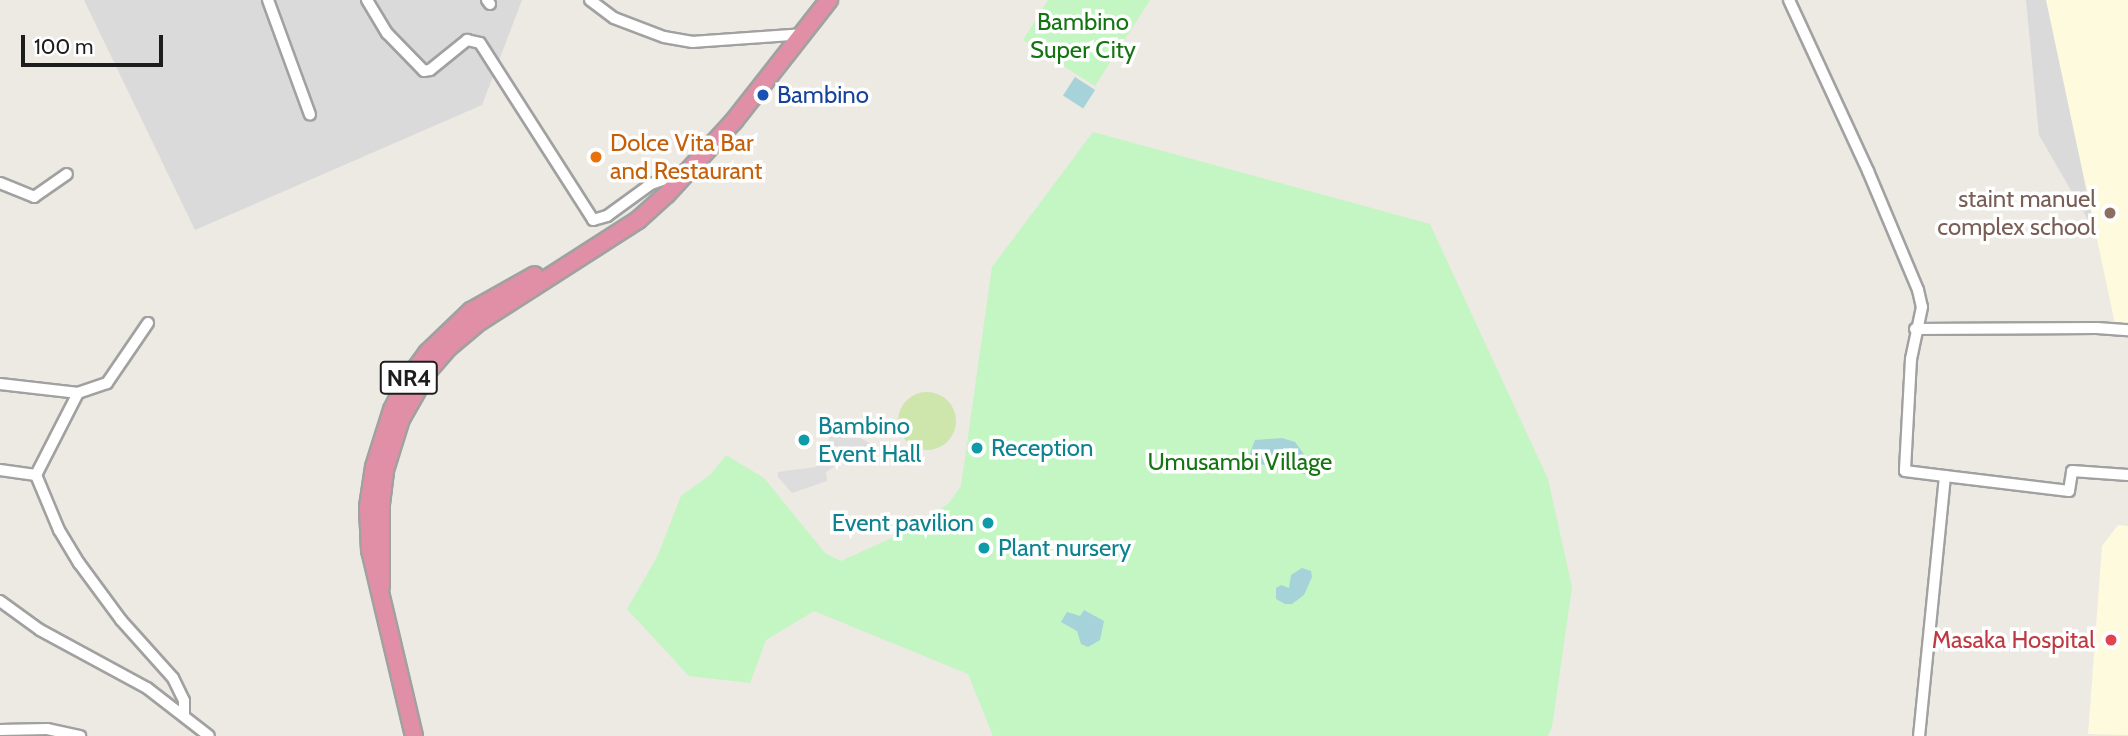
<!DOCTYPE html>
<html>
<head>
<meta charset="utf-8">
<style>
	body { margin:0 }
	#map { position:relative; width:2128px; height:736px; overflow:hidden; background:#ede9e3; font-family:Cabin,sans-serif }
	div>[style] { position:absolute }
	.residential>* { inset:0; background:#dbdada }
	.education>* { inset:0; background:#fdfadd }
	.grass>* { inset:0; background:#cee5ac }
	.round { border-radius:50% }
	.park>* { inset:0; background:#c3f6c2 }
	.parking>* { inset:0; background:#ddd }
	.water>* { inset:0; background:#a6d3d9; transform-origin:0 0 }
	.roads { filter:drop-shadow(2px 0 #a1a1a1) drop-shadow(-2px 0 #a1a1a1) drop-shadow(0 2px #a1a1a1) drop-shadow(0 -2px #a1a1a1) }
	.minor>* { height:10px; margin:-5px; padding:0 5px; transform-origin:5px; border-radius:5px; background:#fff }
	.highway>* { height:16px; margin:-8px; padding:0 8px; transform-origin:8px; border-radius:8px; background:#e18fa7 }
	.dots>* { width:19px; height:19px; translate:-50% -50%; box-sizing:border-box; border:4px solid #fff; border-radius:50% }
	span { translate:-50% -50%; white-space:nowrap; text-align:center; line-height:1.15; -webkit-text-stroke:7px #fff; paint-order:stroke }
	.shield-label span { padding:2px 5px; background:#fff; border:2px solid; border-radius:5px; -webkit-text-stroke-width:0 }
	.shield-label { font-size:23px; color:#1d1d1d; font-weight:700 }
	.park-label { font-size:24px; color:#147412 }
	.transit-label { font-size:24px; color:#164399 }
	.left { translate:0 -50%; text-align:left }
	.food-label { font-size:24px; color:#c56008 }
	.education-label { font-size:24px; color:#785e54 }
	.right { translate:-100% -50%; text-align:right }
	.culture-label { font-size:24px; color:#0d838f }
	.health-label { font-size:24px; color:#be3a42 }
	.scale { position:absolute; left:21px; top:35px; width:142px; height:32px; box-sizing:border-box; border:4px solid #1d1d1d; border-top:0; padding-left:9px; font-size:21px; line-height:24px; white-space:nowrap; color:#1d1d1d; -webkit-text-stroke:5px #fff; paint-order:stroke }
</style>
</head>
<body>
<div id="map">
	<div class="residential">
		<div style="clip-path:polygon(84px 0,522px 0,482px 105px,195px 230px)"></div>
		<div style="clip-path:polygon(2026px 0,2128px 0,2128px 289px,2039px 135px)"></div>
	</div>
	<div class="education">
		<div style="clip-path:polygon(2046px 0,2128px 0,2128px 322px,2115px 324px)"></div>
		<div style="clip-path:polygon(2118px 525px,2128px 526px,2128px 735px,2088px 734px,2102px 546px)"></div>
	</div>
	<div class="grass">
		<div class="round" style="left:898px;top:392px;width:58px;height:58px"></div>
	</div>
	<div class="park">
		<div style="clip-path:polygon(1048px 0,1150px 0,1095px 86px,1023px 40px)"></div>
		<div style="clip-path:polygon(1093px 132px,1430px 224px,1548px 479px,1572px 587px,1552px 727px,1548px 736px,993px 736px,968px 674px,814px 611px,766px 640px,750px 683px,689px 676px,627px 609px,658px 555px,681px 496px,711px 474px,726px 455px,764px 478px,825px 553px,841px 561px,914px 528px,949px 503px,961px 486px,992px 267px)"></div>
	</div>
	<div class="parking">
		<div style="clip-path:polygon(822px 415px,874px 446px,851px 465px,843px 461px,826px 472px,827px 481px,792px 493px,778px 477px,778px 472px,816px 467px,828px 450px,829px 436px)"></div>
	</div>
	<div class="water">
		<div style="left:1075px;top:77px;width:24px;height:22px;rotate:33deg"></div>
		<div style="clip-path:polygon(1282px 438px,1295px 442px,1321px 478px,1247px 461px,1255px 440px)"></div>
		<div style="clip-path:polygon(1302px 568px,1311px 571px,1312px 577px,1304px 595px,1292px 604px,1285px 604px,1276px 599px,1276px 588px,1281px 585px,1289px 588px,1291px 575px)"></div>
		<div style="clip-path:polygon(1084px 610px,1104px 621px,1100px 640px,1088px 647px,1081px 644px,1077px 631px,1061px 622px,1067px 612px,1080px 616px)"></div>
	</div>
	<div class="roads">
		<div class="minor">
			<div style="left:268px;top:0;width:122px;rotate:69.9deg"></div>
			<div style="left:367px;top:0;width:39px;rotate:59deg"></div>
			<div style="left:387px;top:33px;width:53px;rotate:45.8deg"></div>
			<div style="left:424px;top:71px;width:6px;rotate:-9deg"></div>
			<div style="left:430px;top:70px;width:48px;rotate:-39deg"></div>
			<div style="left:467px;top:40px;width:13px;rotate:13deg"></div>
			<div style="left:480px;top:43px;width:210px;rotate:57.4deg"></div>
			<div style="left:593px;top:220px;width:15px;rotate:-16deg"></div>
			<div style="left:607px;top:216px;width:54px;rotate:-36deg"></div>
			<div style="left:651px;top:184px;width:18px;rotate:-19deg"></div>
			<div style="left:668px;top:178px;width:13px;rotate:9deg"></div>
			<div style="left:487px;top:0;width:5px;rotate:53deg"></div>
			<div style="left:590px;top:0;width:30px;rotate:37deg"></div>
			<div style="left:614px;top:18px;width:53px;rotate:20.8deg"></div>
			<div style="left:664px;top:37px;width:29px;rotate:10deg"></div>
			<div style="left:693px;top:42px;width:111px;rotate:-4.1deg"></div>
			<div style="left:1789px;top:0;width:188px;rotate:65.2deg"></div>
			<div style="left:1868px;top:171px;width:129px;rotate:67.2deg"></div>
			<div style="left:1918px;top:290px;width:17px;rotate:77deg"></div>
			<div style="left:1922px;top:307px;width:53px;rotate:101.9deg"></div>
			<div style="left:1911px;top:359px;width:112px;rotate:93.1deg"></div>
			<div style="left:1905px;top:471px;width:40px;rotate:7.1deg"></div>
			<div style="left:1945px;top:476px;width:261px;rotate:95.7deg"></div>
			<div style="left:0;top:183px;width:37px;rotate:22deg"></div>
			<div style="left:34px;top:197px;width:40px;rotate:-34.9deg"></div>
			<div style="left:148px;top:323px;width:73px;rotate:124.3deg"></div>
			<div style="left:107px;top:383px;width:31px;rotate:161deg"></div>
			<div style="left:78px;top:393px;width:92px;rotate:117.1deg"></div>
			<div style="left:36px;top:475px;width:60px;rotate:67.3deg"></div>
			<div style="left:59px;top:530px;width:39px;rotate:59deg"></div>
			<div style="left:79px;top:563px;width:71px;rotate:53.6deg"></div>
			<div style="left:121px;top:620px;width:78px;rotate:48.1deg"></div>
			<div style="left:173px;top:678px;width:25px;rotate:64deg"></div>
			<div style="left:184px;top:701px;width:15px;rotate:90deg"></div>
			<div style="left:1915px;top:329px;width:182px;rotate:-0.3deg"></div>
			<div style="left:2097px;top:328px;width:31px;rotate:4deg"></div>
			<div style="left:0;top:384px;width:79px;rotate:6.6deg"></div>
			<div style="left:0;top:470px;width:36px;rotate:8deg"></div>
			<div style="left:1945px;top:476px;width:125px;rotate:6.9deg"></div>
			<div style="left:2069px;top:491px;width:20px;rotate:-81deg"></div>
			<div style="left:2072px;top:471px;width:56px;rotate:4.1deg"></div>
			<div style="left:0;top:601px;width:49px;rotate:35.9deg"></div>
			<div style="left:40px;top:630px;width:122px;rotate:28.5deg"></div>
			<div style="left:147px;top:688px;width:78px;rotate:37.7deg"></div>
			<div style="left:0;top:730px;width:47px;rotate:-1.2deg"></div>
			<div style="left:47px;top:729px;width:34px;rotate:12deg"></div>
		</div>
		<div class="highway">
			<div style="left:381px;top:586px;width:82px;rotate:-90deg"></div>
			<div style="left:381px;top:504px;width:34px;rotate:-83deg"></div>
			<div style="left:385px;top:470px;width:53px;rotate:-72.6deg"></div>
			<div style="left:401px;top:419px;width:56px;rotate:-60.3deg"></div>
			<div style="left:429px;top:370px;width:30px;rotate:-49deg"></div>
			<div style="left:449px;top:347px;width:35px;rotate:-40deg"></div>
			<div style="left:476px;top:324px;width:193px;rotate:-32.7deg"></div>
			<div style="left:638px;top:220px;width:39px;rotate:-42deg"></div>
			<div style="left:667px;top:194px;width:99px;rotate:-47.5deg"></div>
			<div style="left:734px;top:121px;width:154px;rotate:-51.9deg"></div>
			<div style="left:414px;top:736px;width:191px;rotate:-103.3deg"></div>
			<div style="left:370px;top:550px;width:43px;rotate:-92.7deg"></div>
			<div style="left:368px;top:507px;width:40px;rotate:-81.5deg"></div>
			<div style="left:374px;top:467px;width:60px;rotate:-72.5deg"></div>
			<div style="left:392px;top:410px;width:31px;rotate:-63deg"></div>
			<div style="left:406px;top:382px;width:36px;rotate:-54deg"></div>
			<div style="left:427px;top:353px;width:61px;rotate:-43.7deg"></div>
			<div style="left:471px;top:311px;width:73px;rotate:-29.4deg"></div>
		</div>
	</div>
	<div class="dots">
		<div style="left:763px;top:95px;background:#1a4fb4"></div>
		<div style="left:596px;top:157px;background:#e8710a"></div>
		<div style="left:2110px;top:213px;background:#8d6e63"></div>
		<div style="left:804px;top:440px;background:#0f9aa8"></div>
		<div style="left:977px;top:448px;background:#0f9aa8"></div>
		<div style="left:988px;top:523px;background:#0f9aa8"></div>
		<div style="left:984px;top:548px;background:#0f9aa8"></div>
		<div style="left:2111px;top:640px;background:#e0444e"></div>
	</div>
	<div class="shield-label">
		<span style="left:409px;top:378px">NR4</span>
	</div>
	<div class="park-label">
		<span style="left:1083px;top:36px">Bambino<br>Super City</span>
		<span style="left:1240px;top:462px">Umusambi Village</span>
	</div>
	<div class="transit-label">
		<span class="left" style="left:777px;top:95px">Bambino</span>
	</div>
	<div class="food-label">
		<span class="left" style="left:610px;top:157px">Dolce Vita Bar<br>and Restaurant</span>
	</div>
	<div class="education-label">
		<span class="right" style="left:2096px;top:213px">staint manuel<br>complex school</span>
	</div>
	<div class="culture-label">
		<span class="left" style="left:818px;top:440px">Bambino<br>Event Hall</span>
		<span class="left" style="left:991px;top:448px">Reception</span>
		<span class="right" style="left:974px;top:523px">Event pavilion</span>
		<span class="left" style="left:998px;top:548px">Plant nursery</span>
	</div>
	<div class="health-label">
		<span class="right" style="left:2095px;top:640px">Masaka Hospital</span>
	</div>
	<div class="scale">100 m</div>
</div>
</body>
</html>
